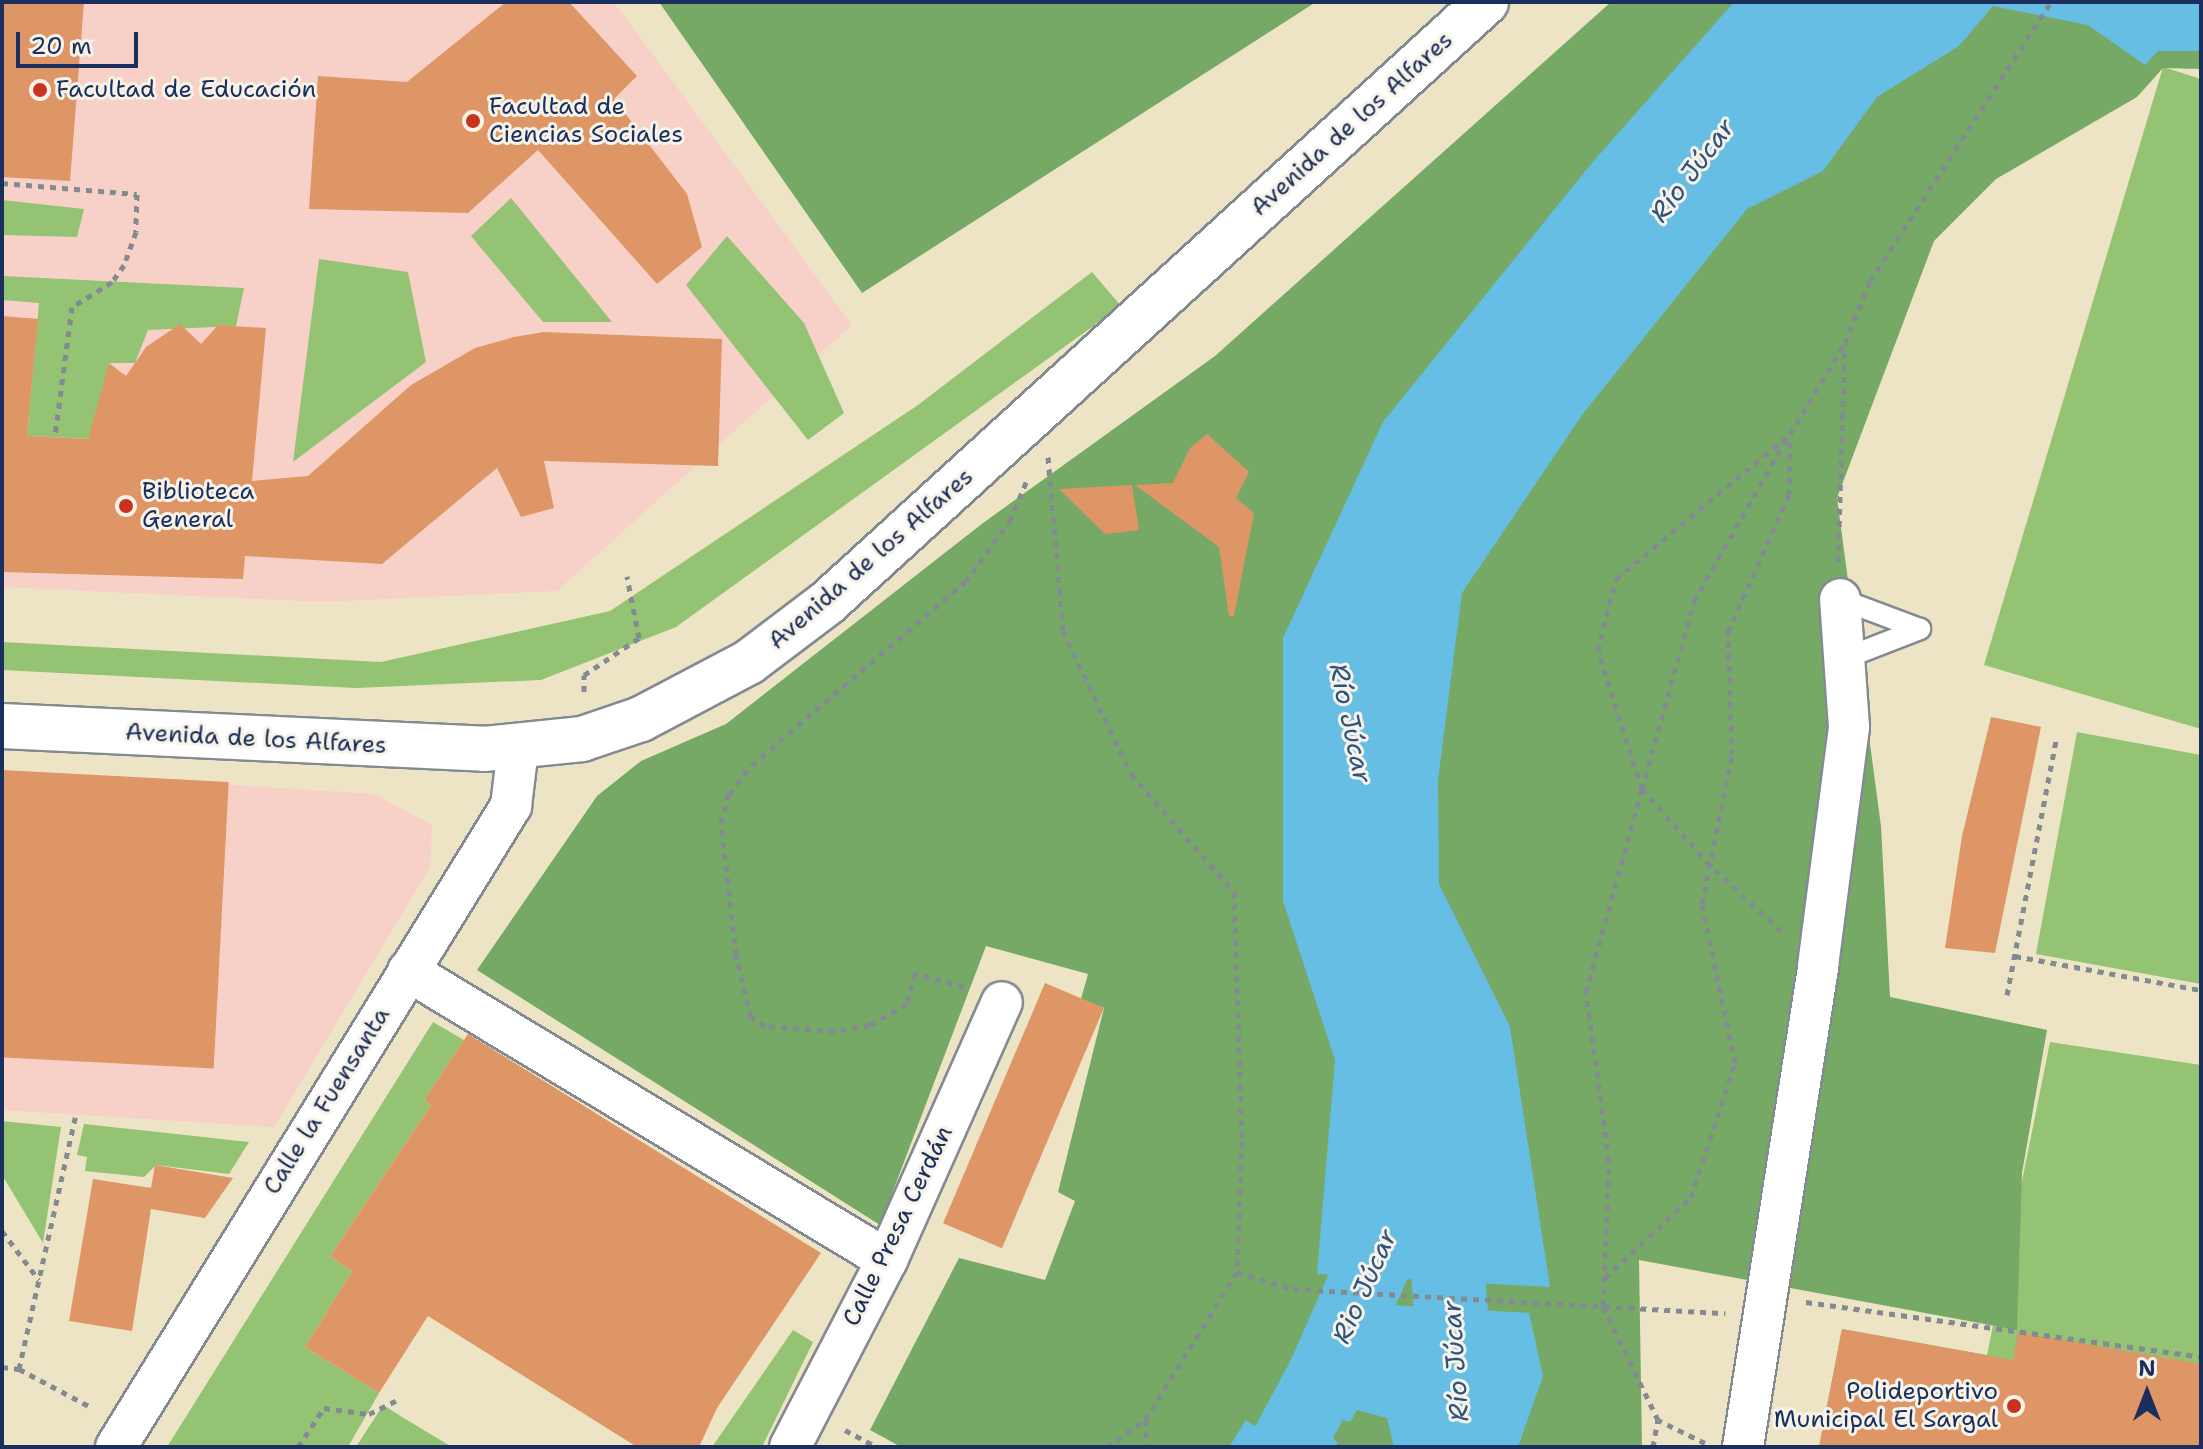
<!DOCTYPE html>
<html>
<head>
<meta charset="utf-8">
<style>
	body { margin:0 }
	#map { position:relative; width:2203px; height:1449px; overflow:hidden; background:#ede4c5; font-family:"Shantell Sans",sans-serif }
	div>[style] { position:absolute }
	.built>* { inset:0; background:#f7d1c7 }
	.green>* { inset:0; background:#93c373 }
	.forest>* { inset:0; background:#76a965 }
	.water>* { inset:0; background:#66bee4 }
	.river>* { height:74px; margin:-37px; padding:0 37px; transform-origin:37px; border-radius:37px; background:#66bee4 }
	.building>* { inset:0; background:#de9666; transform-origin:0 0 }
	.path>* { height:5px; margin-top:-2.5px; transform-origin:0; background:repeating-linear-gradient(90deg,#848a92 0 6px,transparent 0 12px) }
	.roads { filter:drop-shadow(2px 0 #848a92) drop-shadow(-2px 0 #848a92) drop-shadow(0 2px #848a92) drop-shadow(0 -2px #848a92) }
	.service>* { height:20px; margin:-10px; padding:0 10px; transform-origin:10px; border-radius:10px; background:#fff }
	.minor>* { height:40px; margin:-20px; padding:0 20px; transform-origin:20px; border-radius:20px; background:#fff }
	.tertiary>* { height:44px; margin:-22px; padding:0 22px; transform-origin:22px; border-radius:22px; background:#fff }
	.dots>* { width:22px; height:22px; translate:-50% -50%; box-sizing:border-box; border:4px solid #f7f3e8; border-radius:50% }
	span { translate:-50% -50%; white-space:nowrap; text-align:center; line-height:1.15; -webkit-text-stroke:6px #f7f3e8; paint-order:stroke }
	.poi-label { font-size:24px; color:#1b2f5e }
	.left { translate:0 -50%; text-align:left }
	.right { translate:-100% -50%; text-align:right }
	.street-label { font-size:24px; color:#1b2f5e }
	.water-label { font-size:26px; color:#2e5380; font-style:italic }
	.frame { position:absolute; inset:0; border:4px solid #1b2f5e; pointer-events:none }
	.north { position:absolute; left:2107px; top:1353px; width:80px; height:80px; -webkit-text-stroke:6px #f7f3e8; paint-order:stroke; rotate:0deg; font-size:22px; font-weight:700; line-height:32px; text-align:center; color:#1b2f5e }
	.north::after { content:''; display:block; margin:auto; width:28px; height:36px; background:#1b2f5e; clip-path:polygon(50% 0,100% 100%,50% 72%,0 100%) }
	.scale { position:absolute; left:16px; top:32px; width:122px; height:36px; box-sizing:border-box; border:4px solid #1b2f5e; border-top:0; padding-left:10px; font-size:24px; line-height:28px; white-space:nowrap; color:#1b2f5e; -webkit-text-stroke:6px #f7f3e8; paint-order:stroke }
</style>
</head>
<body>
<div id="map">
	<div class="built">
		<div style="clip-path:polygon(2px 2px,614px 2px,852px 325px,557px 591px,322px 602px,2px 587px)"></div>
		<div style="clip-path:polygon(2px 770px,374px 794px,432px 825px,430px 867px,274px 1127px,2px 1110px)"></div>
	</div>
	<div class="green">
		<div style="clip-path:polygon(2163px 67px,2201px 79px,2201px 729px,1984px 665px)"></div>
		<div style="clip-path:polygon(511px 198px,612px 322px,543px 322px,471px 236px)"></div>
		<div style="clip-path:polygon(2px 200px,84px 209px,77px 237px,2px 235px)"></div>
		<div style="clip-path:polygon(727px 236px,804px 323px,844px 413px,808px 440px,686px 285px)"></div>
		<div style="clip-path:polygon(319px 259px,408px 272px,426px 362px,293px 462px)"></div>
		<div style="clip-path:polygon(1092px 272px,1121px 306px,676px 627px,541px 680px,356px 688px,2px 670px,2px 642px,381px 662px,610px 611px,918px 405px)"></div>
		<div style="clip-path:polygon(2px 276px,244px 288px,236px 326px,148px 330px,135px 363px,109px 363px,92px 439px,27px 436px,39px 303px,2px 300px)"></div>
		<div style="clip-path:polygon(2077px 732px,2201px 755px,2201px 984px,2036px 954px)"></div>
		<div style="clip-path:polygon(433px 1022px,464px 1040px,424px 1100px,431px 1105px,330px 1256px,352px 1271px,305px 1347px,379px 1393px,348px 1447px,167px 1447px)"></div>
		<div style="clip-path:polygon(2050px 1042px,2201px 1065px,2201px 1447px,1819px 1447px,1842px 1329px,1987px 1355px)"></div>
		<div style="clip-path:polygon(2px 1121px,61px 1127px,43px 1243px,2px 1175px)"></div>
		<div style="clip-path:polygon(84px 1124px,249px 1142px,229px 1174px,156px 1165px,144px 1177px,85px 1171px,87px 1157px,77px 1155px)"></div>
		<div style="clip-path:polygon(793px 1330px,813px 1342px,762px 1447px,712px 1447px)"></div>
		<div style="clip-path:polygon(383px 1405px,407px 1420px,452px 1447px,356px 1447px)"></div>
	</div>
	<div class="forest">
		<div style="clip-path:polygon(659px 2px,1316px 2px,862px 293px)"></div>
		<div style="clip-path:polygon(1611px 2px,2201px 2px,2201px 69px,2163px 68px,2137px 97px,1996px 179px,1934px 241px,1837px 498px,1881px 826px,1890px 997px,2047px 1030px,2022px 1173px,2017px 1330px,1639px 1260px,1642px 1447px,901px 1447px,870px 1430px,959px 1258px,1045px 1280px,1075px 1201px,1058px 1192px,1104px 1008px,1081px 999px,1088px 974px,986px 946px,880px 1225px,477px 970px,597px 796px,641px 761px,726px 724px,983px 523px,1215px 356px)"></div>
	</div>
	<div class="water">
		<div style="clip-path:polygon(1734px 2px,2201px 2px,2201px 44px,2198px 51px,2158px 51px,2145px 65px,2088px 25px,1993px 6px,1959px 46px,1877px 97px,1823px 171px,1747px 209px,1582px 415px,1462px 593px,1438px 780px,1439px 884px,1510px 1027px,1550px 1287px,1317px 1274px,1335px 1060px,1283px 901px,1283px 638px,1383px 422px,1591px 164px)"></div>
		<div style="clip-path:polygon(1321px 1301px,1529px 1313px,1543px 1376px,1518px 1447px,1394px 1447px,1387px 1418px,1357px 1410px,1350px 1422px,1326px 1415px,1313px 1418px,1338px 1443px,1334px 1447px,1229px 1447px,1246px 1420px,1276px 1441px,1280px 1428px,1262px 1414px,1292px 1358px,1313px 1384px,1314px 1369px,1300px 1356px,1324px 1340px)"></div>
	</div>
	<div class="river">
		<div style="left:1441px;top:1180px;width:268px;rotate:85.7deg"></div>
		<div style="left:1286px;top:1447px;width:75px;rotate:-61.4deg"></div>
		<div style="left:1322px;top:1381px;width:215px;rotate:-66.2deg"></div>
	</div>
	<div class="building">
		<div style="clip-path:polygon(2px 2px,84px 2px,70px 181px,2px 177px)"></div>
		<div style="clip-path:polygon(506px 2px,569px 2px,637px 76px,614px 99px,687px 194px,702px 247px,657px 284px,538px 150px,468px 213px,309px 209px,318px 76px,407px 82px)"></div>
		<div style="clip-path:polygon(2px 316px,38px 319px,27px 436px,88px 439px,109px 363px,126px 376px,146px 347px,180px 324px,201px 344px,218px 325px,266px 328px,252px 481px,308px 476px,411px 385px,475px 348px,514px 337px,544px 332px,722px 339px,718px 466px,544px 461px,554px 508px,521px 517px,497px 468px,382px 564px,245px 556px,243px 579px,2px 572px)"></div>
		<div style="clip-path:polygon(1207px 434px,1249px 472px,1236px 498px,1254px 513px,1234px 616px,1229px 616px,1219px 547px,1135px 485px,1173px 483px,1190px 448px)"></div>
		<div style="clip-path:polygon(1132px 485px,1139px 530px,1105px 534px,1059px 489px)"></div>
		<div style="clip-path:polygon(1991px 717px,2041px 727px,1995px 953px,1945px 948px,1962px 836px)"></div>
		<div style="left:2px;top:770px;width:227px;height:287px;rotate:3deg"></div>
		<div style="left:1045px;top:983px;width:64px;height:261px;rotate:23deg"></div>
		<div style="clip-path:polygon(468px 1034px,821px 1253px,717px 1408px,699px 1447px,637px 1447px,428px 1316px,379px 1393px,305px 1347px,352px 1271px,330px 1256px,431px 1105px,424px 1100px)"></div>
		<div style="clip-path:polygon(155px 1165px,233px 1178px,205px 1218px,151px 1209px,132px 1331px,69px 1321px,93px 1179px,151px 1188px)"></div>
		<div style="clip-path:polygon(1842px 1329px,2013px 1360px,2018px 1332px,2201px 1364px,2201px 1447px,1819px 1447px)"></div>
	</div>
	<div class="path">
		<div style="left:2px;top:183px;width:135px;rotate:4.7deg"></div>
		<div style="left:137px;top:194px;width:38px;rotate:92deg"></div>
		<div style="left:136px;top:232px;width:35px;rotate:110deg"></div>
		<div style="left:124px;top:265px;width:21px;rotate:125deg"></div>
		<div style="left:112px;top:282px;width:47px;rotate:148deg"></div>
		<div style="left:72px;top:307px;width:131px;rotate:97.5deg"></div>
		<div style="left:1048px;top:457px;width:175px;rotate:85.1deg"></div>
		<div style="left:1063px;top:631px;width:158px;rotate:64.6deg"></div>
		<div style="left:1131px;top:774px;width:157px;rotate:48.9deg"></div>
		<div style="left:1234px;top:892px;width:249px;rotate:88.2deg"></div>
		<div style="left:1242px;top:1141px;width:131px;rotate:92.2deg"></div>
		<div style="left:1237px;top:1272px;width:173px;rotate:121.8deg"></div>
		<div style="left:1146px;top:1419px;width:28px;rotate:90deg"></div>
		<div style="left:1838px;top:562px;width:218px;rotate:-88.2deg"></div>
		<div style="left:584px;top:692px;width:17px;rotate:-90deg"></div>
		<div style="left:584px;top:675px;width:66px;rotate:-33.9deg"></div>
		<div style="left:639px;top:638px;width:63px;rotate:-101deg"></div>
		<div style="left:1781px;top:931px;width:97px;rotate:-137.1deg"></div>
		<div style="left:1710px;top:865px;width:102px;rotate:-131.8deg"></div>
		<div style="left:1642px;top:789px;width:195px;rotate:-74.5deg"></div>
		<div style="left:1694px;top:601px;width:188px;rotate:-60.3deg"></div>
		<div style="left:2015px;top:956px;width:189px;rotate:10.4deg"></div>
		<div style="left:964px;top:987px;width:51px;rotate:-164.1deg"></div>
		<div style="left:915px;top:973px;width:32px;rotate:104deg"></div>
		<div style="left:907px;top:1004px;width:43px;rotate:150.4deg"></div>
		<div style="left:870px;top:1025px;width:36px;rotate:170deg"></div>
		<div style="left:835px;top:1031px;width:70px;rotate:-175.9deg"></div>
		<div style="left:765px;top:1026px;width:17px;rotate:-147deg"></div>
		<div style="left:751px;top:1017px;width:64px;rotate:-103.6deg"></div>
		<div style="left:736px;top:955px;width:133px;rotate:-96.5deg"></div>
		<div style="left:721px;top:823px;width:30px;rotate:-75deg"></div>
		<div style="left:729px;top:794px;width:37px;rotate:-52deg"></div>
		<div style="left:752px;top:765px;width:281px;rotate:-40.7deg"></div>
		<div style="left:965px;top:582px;width:76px;rotate:-53.6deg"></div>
		<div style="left:1010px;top:521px;width:44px;rotate:-67.5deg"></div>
		<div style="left:2007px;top:995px;width:259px;rotate:-79.1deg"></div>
		<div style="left:2px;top:1231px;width:61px;rotate:52.9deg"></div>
		<div style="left:1237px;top:1272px;width:59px;rotate:16.9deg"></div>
		<div style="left:1293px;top:1289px;width:433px;rotate:3.2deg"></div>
		<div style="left:1605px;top:1278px;width:118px;rotate:-43.3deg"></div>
		<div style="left:1691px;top:1197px;width:141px;rotate:-71.8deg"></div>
		<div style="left:1735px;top:1063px;width:162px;rotate:-101.7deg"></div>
		<div style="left:1702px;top:904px;width:152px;rotate:-78.6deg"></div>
		<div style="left:1732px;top:755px;width:123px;rotate:-91.9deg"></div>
		<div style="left:1728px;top:632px;width:150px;rotate:-66deg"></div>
		<div style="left:1789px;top:495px;width:60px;rotate:-89deg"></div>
		<div style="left:1806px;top:1302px;width:399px;rotate:7.9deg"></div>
		<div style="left:2px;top:1367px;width:17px;rotate:7deg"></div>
		<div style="left:19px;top:1369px;width:79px;rotate:27.9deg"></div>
		<div style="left:19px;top:1369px;width:260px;rotate:-77.4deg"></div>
		<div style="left:845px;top:1430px;width:36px;rotate:28deg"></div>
		<div style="left:1705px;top:1443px;width:52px;rotate:-153.9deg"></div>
		<div style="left:1658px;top:1420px;width:127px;rotate:-115.8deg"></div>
		<div style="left:1603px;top:1306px;width:145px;rotate:-87.6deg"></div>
		<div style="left:1609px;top:1161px;width:171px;rotate:-97.8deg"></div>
		<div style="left:1586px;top:992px;width:211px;rotate:-74.6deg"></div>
		<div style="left:1642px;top:789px;width:145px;rotate:-107.7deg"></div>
		<div style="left:1598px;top:651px;width:74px;rotate:-76deg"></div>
		<div style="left:1616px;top:579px;width:226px;rotate:-39.8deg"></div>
		<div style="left:1790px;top:434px;width:106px;rotate:-58.9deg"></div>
		<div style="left:1845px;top:343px;width:67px;rotate:-68deg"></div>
		<div style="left:1870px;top:281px;width:333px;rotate:-57deg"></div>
		<div style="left:298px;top:1447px;width:47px;rotate:-56.3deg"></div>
		<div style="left:324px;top:1408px;width:45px;rotate:7.6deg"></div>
		<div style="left:369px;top:1414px;width:30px;rotate:-26deg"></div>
		<div style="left:1107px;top:1447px;width:47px;rotate:-35.4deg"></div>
		<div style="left:1653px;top:1447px;width:27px;rotate:-80deg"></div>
	</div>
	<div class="roads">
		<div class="service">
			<div style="left:1840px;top:599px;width:85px;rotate:20.6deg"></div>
			<div style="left:1843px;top:659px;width:83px;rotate:-21.3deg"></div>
		</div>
		<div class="minor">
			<div style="left:408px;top:971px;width:559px;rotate:31.1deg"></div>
			<div style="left:116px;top:1447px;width:753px;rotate:-58.36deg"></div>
			<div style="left:511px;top:806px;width:58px;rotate:-83.1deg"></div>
			<div style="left:790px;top:1447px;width:211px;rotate:-62.6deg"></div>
			<div style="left:887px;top:1260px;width:282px;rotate:-66deg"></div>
			<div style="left:1743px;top:1447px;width:487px;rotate:-81.1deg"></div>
			<div style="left:1818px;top:966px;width:241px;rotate:-82.6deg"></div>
			<div style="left:1849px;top:727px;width:128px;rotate:-94deg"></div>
		</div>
		<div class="tertiary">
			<div style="left:2px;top:726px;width:483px;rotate:2.7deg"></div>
			<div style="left:484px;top:749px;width:99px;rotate:-5.8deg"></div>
			<div style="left:582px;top:739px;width:62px;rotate:-18.7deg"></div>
			<div style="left:641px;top:719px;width:122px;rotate:-27.8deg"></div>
			<div style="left:749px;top:662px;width:98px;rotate:-37.1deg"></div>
			<div style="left:827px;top:603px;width:892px;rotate:-42.36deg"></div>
		</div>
	</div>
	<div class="dots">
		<div style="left:40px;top:90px;background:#c8321e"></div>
		<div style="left:473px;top:121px;background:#c8321e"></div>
		<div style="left:126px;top:506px;background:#c8321e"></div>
		<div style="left:2014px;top:1406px;background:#c8321e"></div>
	</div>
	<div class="poi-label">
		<span class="left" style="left:56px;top:90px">Facultad de Educación</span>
		<span class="left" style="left:489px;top:121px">Facultad de<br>Ciencias Sociales</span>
		<span class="left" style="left:142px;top:506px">Biblioteca<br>General</span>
		<span class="right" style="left:1998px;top:1406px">Polideportivo<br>Municipal El Sargal</span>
	</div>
	<div class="street-label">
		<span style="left:1352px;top:124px;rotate:-42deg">Avenida de los Alfares</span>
		<span style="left:871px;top:559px;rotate:-41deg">Avenida de los Alfares</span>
		<span style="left:256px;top:739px;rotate:3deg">Avenida de los Alfares</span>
		<span style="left:327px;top:1101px;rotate:-58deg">Calle la Fuensanta</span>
		<span style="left:898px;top:1226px;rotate:-64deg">Calle Presa Cerdán</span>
	</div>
	<div class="water-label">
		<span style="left:1692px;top:170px;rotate:-53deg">Río Júcar</span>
		<span style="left:1351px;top:723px;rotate:78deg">Río Júcar</span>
		<span style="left:1364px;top:1286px;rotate:-66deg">Rio Júcar</span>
		<span style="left:1455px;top:1361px;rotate:-94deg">Río Júcar</span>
	</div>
	<div class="frame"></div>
	<div class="north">N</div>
	<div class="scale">20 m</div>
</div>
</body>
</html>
